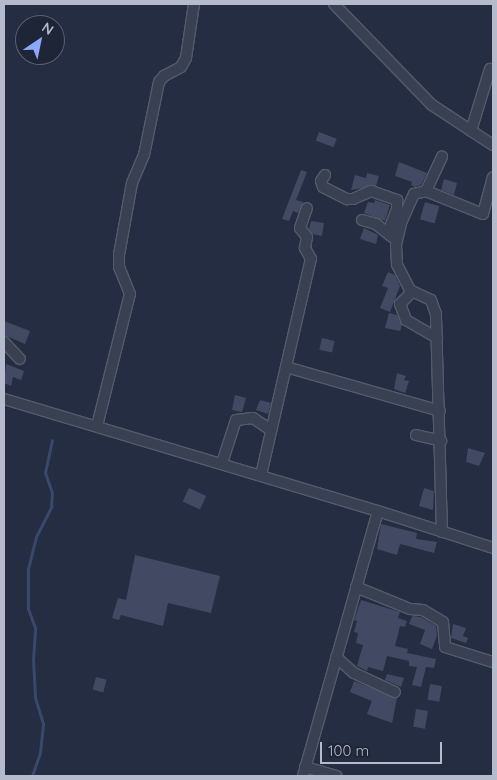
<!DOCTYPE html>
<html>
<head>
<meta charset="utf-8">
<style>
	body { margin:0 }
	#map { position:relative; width:497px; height:780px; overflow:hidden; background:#252d42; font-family:Quicksand,sans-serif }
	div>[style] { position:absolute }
	.stream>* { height:2.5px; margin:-1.25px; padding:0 1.25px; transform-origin:1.25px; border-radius:1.25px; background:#3a486b }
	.building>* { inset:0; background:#414a62; transform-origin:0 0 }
	.roads { filter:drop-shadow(1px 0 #545b6b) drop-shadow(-1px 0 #545b6b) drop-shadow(0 1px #545b6b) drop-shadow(0 -1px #545b6b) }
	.minor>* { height:10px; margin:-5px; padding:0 5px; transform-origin:5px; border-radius:5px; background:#394051 }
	span { translate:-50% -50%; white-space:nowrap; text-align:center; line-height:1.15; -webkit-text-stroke:4px #1e2536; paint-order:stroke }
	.frame { position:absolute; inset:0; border:5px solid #b6bbcb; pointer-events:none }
	.north { position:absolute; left:15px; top:15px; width:50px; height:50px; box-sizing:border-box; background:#1e2536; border:1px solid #5b6172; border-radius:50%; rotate:34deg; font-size:14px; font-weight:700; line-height:20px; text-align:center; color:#b6bbcb }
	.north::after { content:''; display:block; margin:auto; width:18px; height:22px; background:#8ba8fb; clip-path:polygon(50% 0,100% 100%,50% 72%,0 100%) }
	.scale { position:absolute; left:320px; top:742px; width:122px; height:22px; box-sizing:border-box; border:2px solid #b6bbcb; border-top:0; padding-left:6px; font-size:15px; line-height:18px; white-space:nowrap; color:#b6bbcb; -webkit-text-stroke:4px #1e2536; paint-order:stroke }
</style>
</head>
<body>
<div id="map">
	<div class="stream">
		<div style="left:32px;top:776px;width:24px;rotate:-71deg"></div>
		<div style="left:40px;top:753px;width:29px;rotate:-84deg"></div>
		<div style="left:43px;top:724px;width:28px;rotate:-107deg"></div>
		<div style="left:35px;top:697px;width:37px;rotate:-93deg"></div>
		<div style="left:33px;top:660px;width:32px;rotate:-86deg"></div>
		<div style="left:35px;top:628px;width:20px;rotate:-110deg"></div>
		<div style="left:28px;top:609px;width:40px;rotate:-90deg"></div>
		<div style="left:28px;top:569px;width:33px;rotate:-76deg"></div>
		<div style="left:36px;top:537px;width:34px;rotate:-63deg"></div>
		<div style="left:51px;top:507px;width:14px;rotate:-86deg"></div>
		<div style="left:52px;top:493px;width:21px;rotate:-109deg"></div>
		<div style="left:45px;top:473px;width:33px;rotate:-78deg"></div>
	</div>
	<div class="building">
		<div style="left:319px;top:132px;width:19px;height:9px;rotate:21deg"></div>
		<div style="clip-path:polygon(399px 162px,427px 173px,421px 185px,415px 187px,411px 185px,412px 182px,395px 176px)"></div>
		<div style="clip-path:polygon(301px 170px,307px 172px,296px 200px,303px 202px,298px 213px,293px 211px,289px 221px,282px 219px)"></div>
		<div style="clip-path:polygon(367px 173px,379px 176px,376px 186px,351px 190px,355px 175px,366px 178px)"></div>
		<div style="clip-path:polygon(444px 179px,457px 183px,454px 195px,441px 190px)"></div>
		<div style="clip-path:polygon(375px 200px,390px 205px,385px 221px,364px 213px,368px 202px,374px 203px)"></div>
		<div style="left:425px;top:202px;width:15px;height:18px;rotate:16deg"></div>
		<div style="clip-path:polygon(311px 221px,324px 223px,322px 236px,313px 234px,309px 229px)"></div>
		<div style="clip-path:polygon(364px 228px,378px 235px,376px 244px,360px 239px)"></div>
		<div style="clip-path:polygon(388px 272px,395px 275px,400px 286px,390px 312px,380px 308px,388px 288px,382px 286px)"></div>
		<div style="clip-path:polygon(389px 313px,397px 315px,402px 325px,400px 331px,385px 328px)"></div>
		<div style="clip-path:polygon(4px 321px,30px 331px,25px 344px,4px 335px)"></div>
		<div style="left:322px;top:338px;width:13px;height:12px;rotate:13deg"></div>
		<div style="clip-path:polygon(6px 364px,24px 371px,21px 380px,13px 377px,11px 386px,4px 383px)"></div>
		<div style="clip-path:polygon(397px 373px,406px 376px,404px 380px,409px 381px,405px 393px,394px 389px)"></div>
		<div style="clip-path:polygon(235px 395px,246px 398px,242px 412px,232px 410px)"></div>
		<div style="clip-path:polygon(260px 400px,271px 403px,268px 414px,256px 410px)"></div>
		<div style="clip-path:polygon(468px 448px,485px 453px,479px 466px,466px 462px)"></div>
		<div style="left:189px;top:488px;width:19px;height:15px;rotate:25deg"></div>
		<div style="clip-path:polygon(424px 488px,434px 491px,433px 510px,419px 506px)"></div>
		<div style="clip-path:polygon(381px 524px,417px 533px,416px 539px,437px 542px,434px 553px,400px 544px,397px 555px,377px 549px)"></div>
		<div style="clip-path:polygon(135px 555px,220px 576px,211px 613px,168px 603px,163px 626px,121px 615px,119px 620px,112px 618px,118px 598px,126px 600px)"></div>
		<div style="clip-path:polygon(361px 600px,400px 612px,398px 618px,407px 621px,405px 627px,400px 626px,395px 646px,408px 649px,407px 653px,436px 659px,434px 668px,426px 667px,421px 687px,412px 685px,417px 667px,409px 666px,409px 661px,387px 656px,383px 671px,368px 667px,367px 671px,357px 666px,363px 645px,356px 643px,358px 633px,354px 632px,357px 621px,354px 620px)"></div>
		<div style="clip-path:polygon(412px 616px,421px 617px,436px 626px,437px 636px,432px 649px,420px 644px,425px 630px,409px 624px)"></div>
		<div style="clip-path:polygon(453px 624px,466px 628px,463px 636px,468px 638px,466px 643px,451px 638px)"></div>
		<div style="clip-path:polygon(387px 674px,404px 678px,401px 687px,385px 680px)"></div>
		<div style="left:96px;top:677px;width:11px;height:13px;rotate:15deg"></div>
		<div style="clip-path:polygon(354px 681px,397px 698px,392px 723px,367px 714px,372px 701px,350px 692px)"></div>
		<div style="left:430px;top:684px;width:12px;height:16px;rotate:9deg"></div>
		<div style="left:416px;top:709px;width:12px;height:18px;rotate:9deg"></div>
	</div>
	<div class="roads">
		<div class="minor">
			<div style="left:334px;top:4px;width:141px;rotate:45.9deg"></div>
			<div style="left:432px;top:105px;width:73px;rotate:33.3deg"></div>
			<div style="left:471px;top:131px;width:65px;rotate:-73deg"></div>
			<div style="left:325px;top:175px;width:7px;rotate:124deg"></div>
			<div style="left:321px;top:181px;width:6px;rotate:72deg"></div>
			<div style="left:323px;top:187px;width:27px;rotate:27deg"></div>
			<div style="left:347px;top:199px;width:6px"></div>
			<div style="left:353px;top:199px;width:20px;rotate:-24deg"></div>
			<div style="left:371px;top:191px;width:28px;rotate:19deg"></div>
			<div style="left:397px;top:200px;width:9px;rotate:90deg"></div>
			<div style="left:397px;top:209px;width:26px;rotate:111deg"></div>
			<div style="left:426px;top:191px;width:38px;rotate:-65deg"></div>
			<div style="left:362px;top:220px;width:15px;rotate:16deg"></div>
			<div style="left:376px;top:224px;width:21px;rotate:39deg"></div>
			<div style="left:412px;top:292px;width:17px;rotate:135deg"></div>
			<div style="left:400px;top:304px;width:17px;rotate:69deg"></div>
			<div style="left:406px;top:320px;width:36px;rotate:30deg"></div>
			<div style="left:4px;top:342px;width:23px;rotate:47deg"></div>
			<div style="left:286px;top:367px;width:160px;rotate:15.9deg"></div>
			<div style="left:4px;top:399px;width:390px;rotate:16.7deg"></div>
			<div style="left:97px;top:426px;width:136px;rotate:-76deg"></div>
			<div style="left:130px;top:294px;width:29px;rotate:-112deg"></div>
			<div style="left:119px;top:267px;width:12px;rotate:-90deg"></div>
			<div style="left:119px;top:255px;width:73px;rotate:-79.8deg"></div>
			<div style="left:132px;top:183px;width:30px;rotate:-67deg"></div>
			<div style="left:144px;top:155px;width:75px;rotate:-78.4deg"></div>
			<div style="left:159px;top:82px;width:8px;rotate:-50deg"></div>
			<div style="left:164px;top:76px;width:19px;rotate:-28deg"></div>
			<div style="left:181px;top:67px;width:10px;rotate:-61deg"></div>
			<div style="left:186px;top:58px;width:55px;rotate:-81.6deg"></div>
			<div style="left:416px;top:435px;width:26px;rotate:13deg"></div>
			<div style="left:222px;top:463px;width:45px;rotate:-72deg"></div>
			<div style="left:236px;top:420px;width:17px;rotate:-7deg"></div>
			<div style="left:253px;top:418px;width:22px;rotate:34deg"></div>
			<div style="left:261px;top:475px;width:222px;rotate:-77deg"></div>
			<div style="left:311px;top:259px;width:13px;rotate:-119deg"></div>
			<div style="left:305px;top:248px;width:11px;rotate:-80deg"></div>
			<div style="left:307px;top:237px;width:11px;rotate:-128deg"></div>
			<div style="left:300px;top:228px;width:21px;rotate:-71deg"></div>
			<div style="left:442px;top:532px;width:218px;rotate:-91.6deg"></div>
			<div style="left:436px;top:314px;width:15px;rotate:-110deg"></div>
			<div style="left:431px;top:300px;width:23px;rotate:-155deg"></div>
			<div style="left:410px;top:290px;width:29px;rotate:-117deg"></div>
			<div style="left:397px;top:264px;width:19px;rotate:-93deg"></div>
			<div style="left:396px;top:245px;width:23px;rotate:-77deg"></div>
			<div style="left:401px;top:223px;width:32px;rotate:-66deg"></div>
			<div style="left:414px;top:194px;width:12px;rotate:-14deg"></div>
			<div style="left:426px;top:191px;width:61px;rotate:22deg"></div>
			<div style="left:483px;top:214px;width:38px;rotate:-75deg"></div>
			<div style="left:356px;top:587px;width:58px;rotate:22.2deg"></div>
			<div style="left:410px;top:609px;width:13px;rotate:4deg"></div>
			<div style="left:423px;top:610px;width:23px;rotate:31deg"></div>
			<div style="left:443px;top:622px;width:25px;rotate:85deg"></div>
			<div style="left:445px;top:647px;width:50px;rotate:17.4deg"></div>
			<div style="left:336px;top:657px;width:24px;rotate:42deg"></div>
			<div style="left:354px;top:673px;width:45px;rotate:24.9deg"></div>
			<div style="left:305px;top:767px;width:33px;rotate:16deg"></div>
			<div style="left:303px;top:776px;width:275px;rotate:-74.2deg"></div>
			<div style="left:378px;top:511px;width:121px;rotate:17.8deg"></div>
		</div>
	</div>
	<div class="frame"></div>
	<div class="north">N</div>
	<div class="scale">100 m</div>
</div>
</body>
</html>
